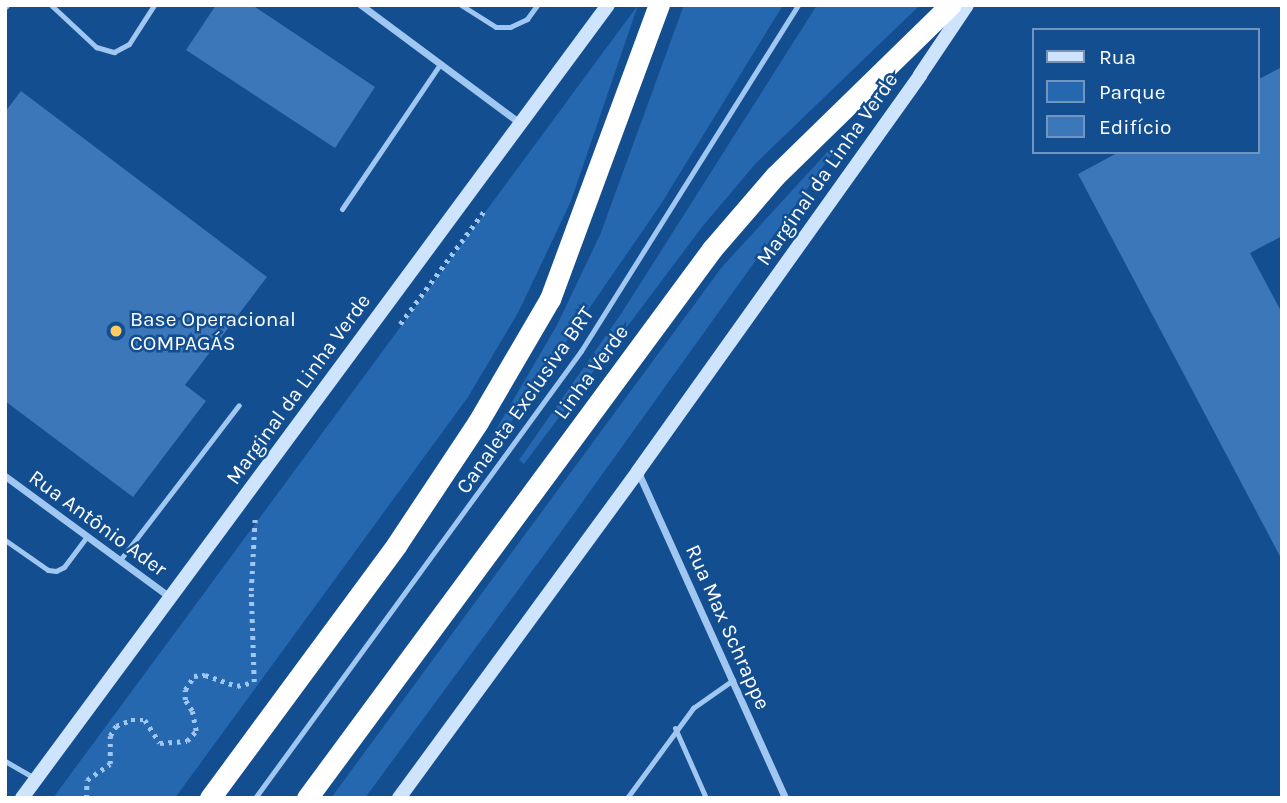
<!DOCTYPE html>
<html>
<head>
<meta charset="utf-8">
<style>
	body { margin:0 }
	#map { position:relative; width:1287px; height:803px; overflow:hidden; background:#134e90; font-family:Karla,sans-serif }
	div>[style] { position:absolute }
	.green>* { inset:0; background:#2568af }
	.building>* { inset:0; background:#3c77b9 }
	.path>* { height:4.5px; margin-top:-2.25px; transform-origin:0; background:repeating-linear-gradient(90deg,#9fc7f1 0 3.5px,transparent 0 8.5px) }
	.lane>* { height:5px; margin:-2.5px; padding:0 2.5px; transform-origin:2.5px; border-radius:2.5px; background:#9fc7f1 }
	.street>* { height:7px; margin:-3.5px; padding:0 3.5px; transform-origin:3.5px; border-radius:3.5px; background:#9fc7f1 }
	.secondary>* { height:14px; margin:-7px; padding:0 7px; transform-origin:7px; border-radius:7px; background:#cee3fc }
	.highway>* { height:21px; margin:-10.5px; padding:0 10.5px; transform-origin:10.5px; border-radius:10.5px; background:#fff }
	.dots>* { width:19px; height:19px; translate:-50% -50%; box-sizing:border-box; border:4px solid #134e90; border-radius:50% }
	span { translate:-50% -50%; white-space:nowrap; text-align:center; line-height:1.15; -webkit-text-stroke:5px #134e90; paint-order:stroke }
	.street-label { font-size:21px; color:#fff }
	.poi-label { font-size:21px; color:#fff }
	.left { translate:0 -50%; text-align:left }
	.frame { position:absolute; inset:0; border:7px solid #fff; pointer-events:none }
	.legend { position:absolute; left:1032px; top:28px; width:228px; height:126px; box-sizing:border-box; background:#134e90; border:2px solid #7195bc; margin:0; padding:9px 12px; list-style:none; font-size:21px; color:#fff }
	.legend li { display:flex; align-items:center; gap:14px; height:35px }
	.legend b { width:35px; border:2px solid #7195bc }
</style>
</head>
<body>
<div id="map">
	<div class="green">
		<div style="clip-path:polygon(638px 5px,571px 201px,519px 311px,468px 397px,175px 798px,53px 798px)"></div>
		<div style="clip-path:polygon(684px 5px,783px 5px,661px 204px,496px 444px,490px 440px,557px 325px,600px 235px)"></div>
		<div style="clip-path:polygon(817px 5px,920px 5px,756px 163px,702px 227px,524px 464px,519px 460px,621px 314px)"></div>
		<div style="clip-path:polygon(832px 147px,835px 150px,563px 529px,365px 798px,331px 798px,722px 267px)"></div>
	</div>
	<div class="building">
		<div style="clip-path:polygon(216px 5px,252px 5px,375px 87px,335px 148px,186px 50px)"></div>
		<div style="clip-path:polygon(1282px 67px,1282px 236px,1250px 253px,1282px 313px,1282px 560px,1078px 174px,1119px 152px,1257px 152px,1257px 80px)"></div>
		<div style="clip-path:polygon(21px 91px,267px 277px,185px 385px,206px 401px,133px 497px,5px 401px,5px 112px)"></div>
	</div>
	<div class="path">
		<div style="left:400px;top:324px;width:142px;rotate:-53.3deg"></div>
		<div style="left:86px;top:798px;width:18px;rotate:-87deg"></div>
		<div style="left:87px;top:780px;width:28px;rotate:-35deg"></div>
		<div style="left:110px;top:764px;width:28px;rotate:-90deg"></div>
		<div style="left:110px;top:736px;width:12px;rotate:-59deg"></div>
		<div style="left:116px;top:726px;width:16px;rotate:-22deg"></div>
		<div style="left:131px;top:720px;width:14px"></div>
		<div style="left:145px;top:720px;width:27px;rotate:57deg"></div>
		<div style="left:160px;top:743px;width:27px;rotate:-4deg"></div>
		<div style="left:187px;top:741px;width:13px;rotate:-48deg"></div>
		<div style="left:196px;top:731px;width:20px;rotate:-101deg"></div>
		<div style="left:192px;top:711px;width:13px;rotate:-122deg"></div>
		<div style="left:185px;top:700px;width:10px;rotate:-90deg"></div>
		<div style="left:185px;top:690px;width:17px;rotate:-57deg"></div>
		<div style="left:194px;top:676px;width:11px;rotate:-5deg"></div>
		<div style="left:205px;top:675px;width:34px;rotate:19deg"></div>
		<div style="left:237px;top:686px;width:17px;rotate:-13deg"></div>
		<div style="left:254px;top:682px;width:91px;rotate:-91.9deg"></div>
		<div style="left:251px;top:591px;width:73px;rotate:-86.9deg"></div>
	</div>
	<div class="lane">
		<div style="left:51px;top:5px;width:62px;rotate:43deg"></div>
		<div style="left:96px;top:47px;width:19px;rotate:16deg"></div>
		<div style="left:114px;top:52px;width:17px;rotate:-28deg"></div>
		<div style="left:129px;top:44px;width:46px;rotate:-57.3deg"></div>
		<div style="left:461px;top:5px;width:41px;rotate:32.2deg"></div>
		<div style="left:496px;top:27px;width:14px"></div>
		<div style="left:510px;top:27px;width:19px;rotate:-25deg"></div>
		<div style="left:527px;top:19px;width:17px;rotate:-54deg"></div>
		<div style="left:342px;top:209px;width:175px;rotate:-55.9deg"></div>
		<div style="left:5px;top:540px;width:52px;rotate:34.9deg"></div>
		<div style="left:48px;top:570px;width:8px;rotate:7deg"></div>
		<div style="left:56px;top:571px;width:9px;rotate:-27deg"></div>
		<div style="left:64px;top:567px;width:39px;rotate:-53deg"></div>
		<div style="left:120px;top:560px;width:195px;rotate:-52.5deg"></div>
		<div style="left:675px;top:728px;width:77px;rotate:66.1deg"></div>
		<div style="left:5px;top:761px;width:36px;rotate:30deg"></div>
		<div style="left:255px;top:798px;width:553px;rotate:-53.9deg"></div>
		<div style="left:581px;top:351px;width:408px;rotate:-57.9deg"></div>
		<div style="left:627px;top:798px;width:112px;rotate:-53.7deg"></div>
		<div style="left:693px;top:708px;width:49px;rotate:-35deg"></div>
	</div>
	<div class="street">
		<div style="left:361px;top:5px;width:198px;rotate:36.6deg"></div>
		<div style="left:5px;top:6px;width:1px;rotate:-45deg"></div>
		<div style="left:638px;top:472px;width:358px;rotate:65.7deg"></div>
		<div style="left:5px;top:476px;width:205px;rotate:36.3deg"></div>
	</div>
	<div class="secondary">
		<div style="left:22px;top:798px;width:986px;rotate:-53.54deg"></div>
		<div style="left:399px;top:798px;width:405px;rotate:-53.8deg"></div>
		<div style="left:638px;top:471px;width:486px;rotate:-54.5deg"></div>
		<div style="left:920px;top:75px;width:84px;rotate:-56.1deg"></div>
	</div>
	<div class="highway">
		<div style="left:210px;top:798px;width:315px;rotate:-53.6deg"></div>
		<div style="left:397px;top:544px;width:146px;rotate:-56.4deg"></div>
		<div style="left:478px;top:422px;width:143px;rotate:-59.7deg"></div>
		<div style="left:550px;top:299px;width:314px;rotate:-69.7deg"></div>
		<div style="left:307px;top:798px;width:682px;rotate:-53.58deg"></div>
		<div style="left:712px;top:249px;width:96px;rotate:-49.2deg"></div>
		<div style="left:775px;top:176px;width:245px;rotate:-44.3deg"></div>
	</div>
	<div class="dots">
		<div style="left:116px;top:331px;background:#ffcc60"></div>
	</div>
	<div class="street-label">
		<span style="left:827px;top:169px;rotate:-55deg">Marginal da Linha Verde</span>
		<span style="left:591px;top:372px;rotate:-54deg">Linha Verde</span>
		<span style="left:298px;top:389px;rotate:-54deg">Marginal da Linha Verde</span>
		<span style="left:525px;top:400px;rotate:-55deg">Canaleta Exclusiva BRT</span>
		<span style="left:98px;top:523px;rotate:36deg">Rua Antônio Ader</span>
		<span style="left:728px;top:627px;rotate:66deg">Rua Max Schrappe</span>
	</div>
	<div class="poi-label">
		<span class="left" style="left:130px;top:331px">Base Operacional<br>COMPAGÁS</span>
	</div>
	<div class="frame"></div>
	<ul class="legend">
	<li><b style="height:9px;background:#cee3fc"></b>Rua</li>
	<li><b style="height:19px;background:#2568af"></b>Parque</li>
	<li><b style="height:19px;background:#3c77b9"></b>Edifício</li>
	</ul>
</div>
</body>
</html>
